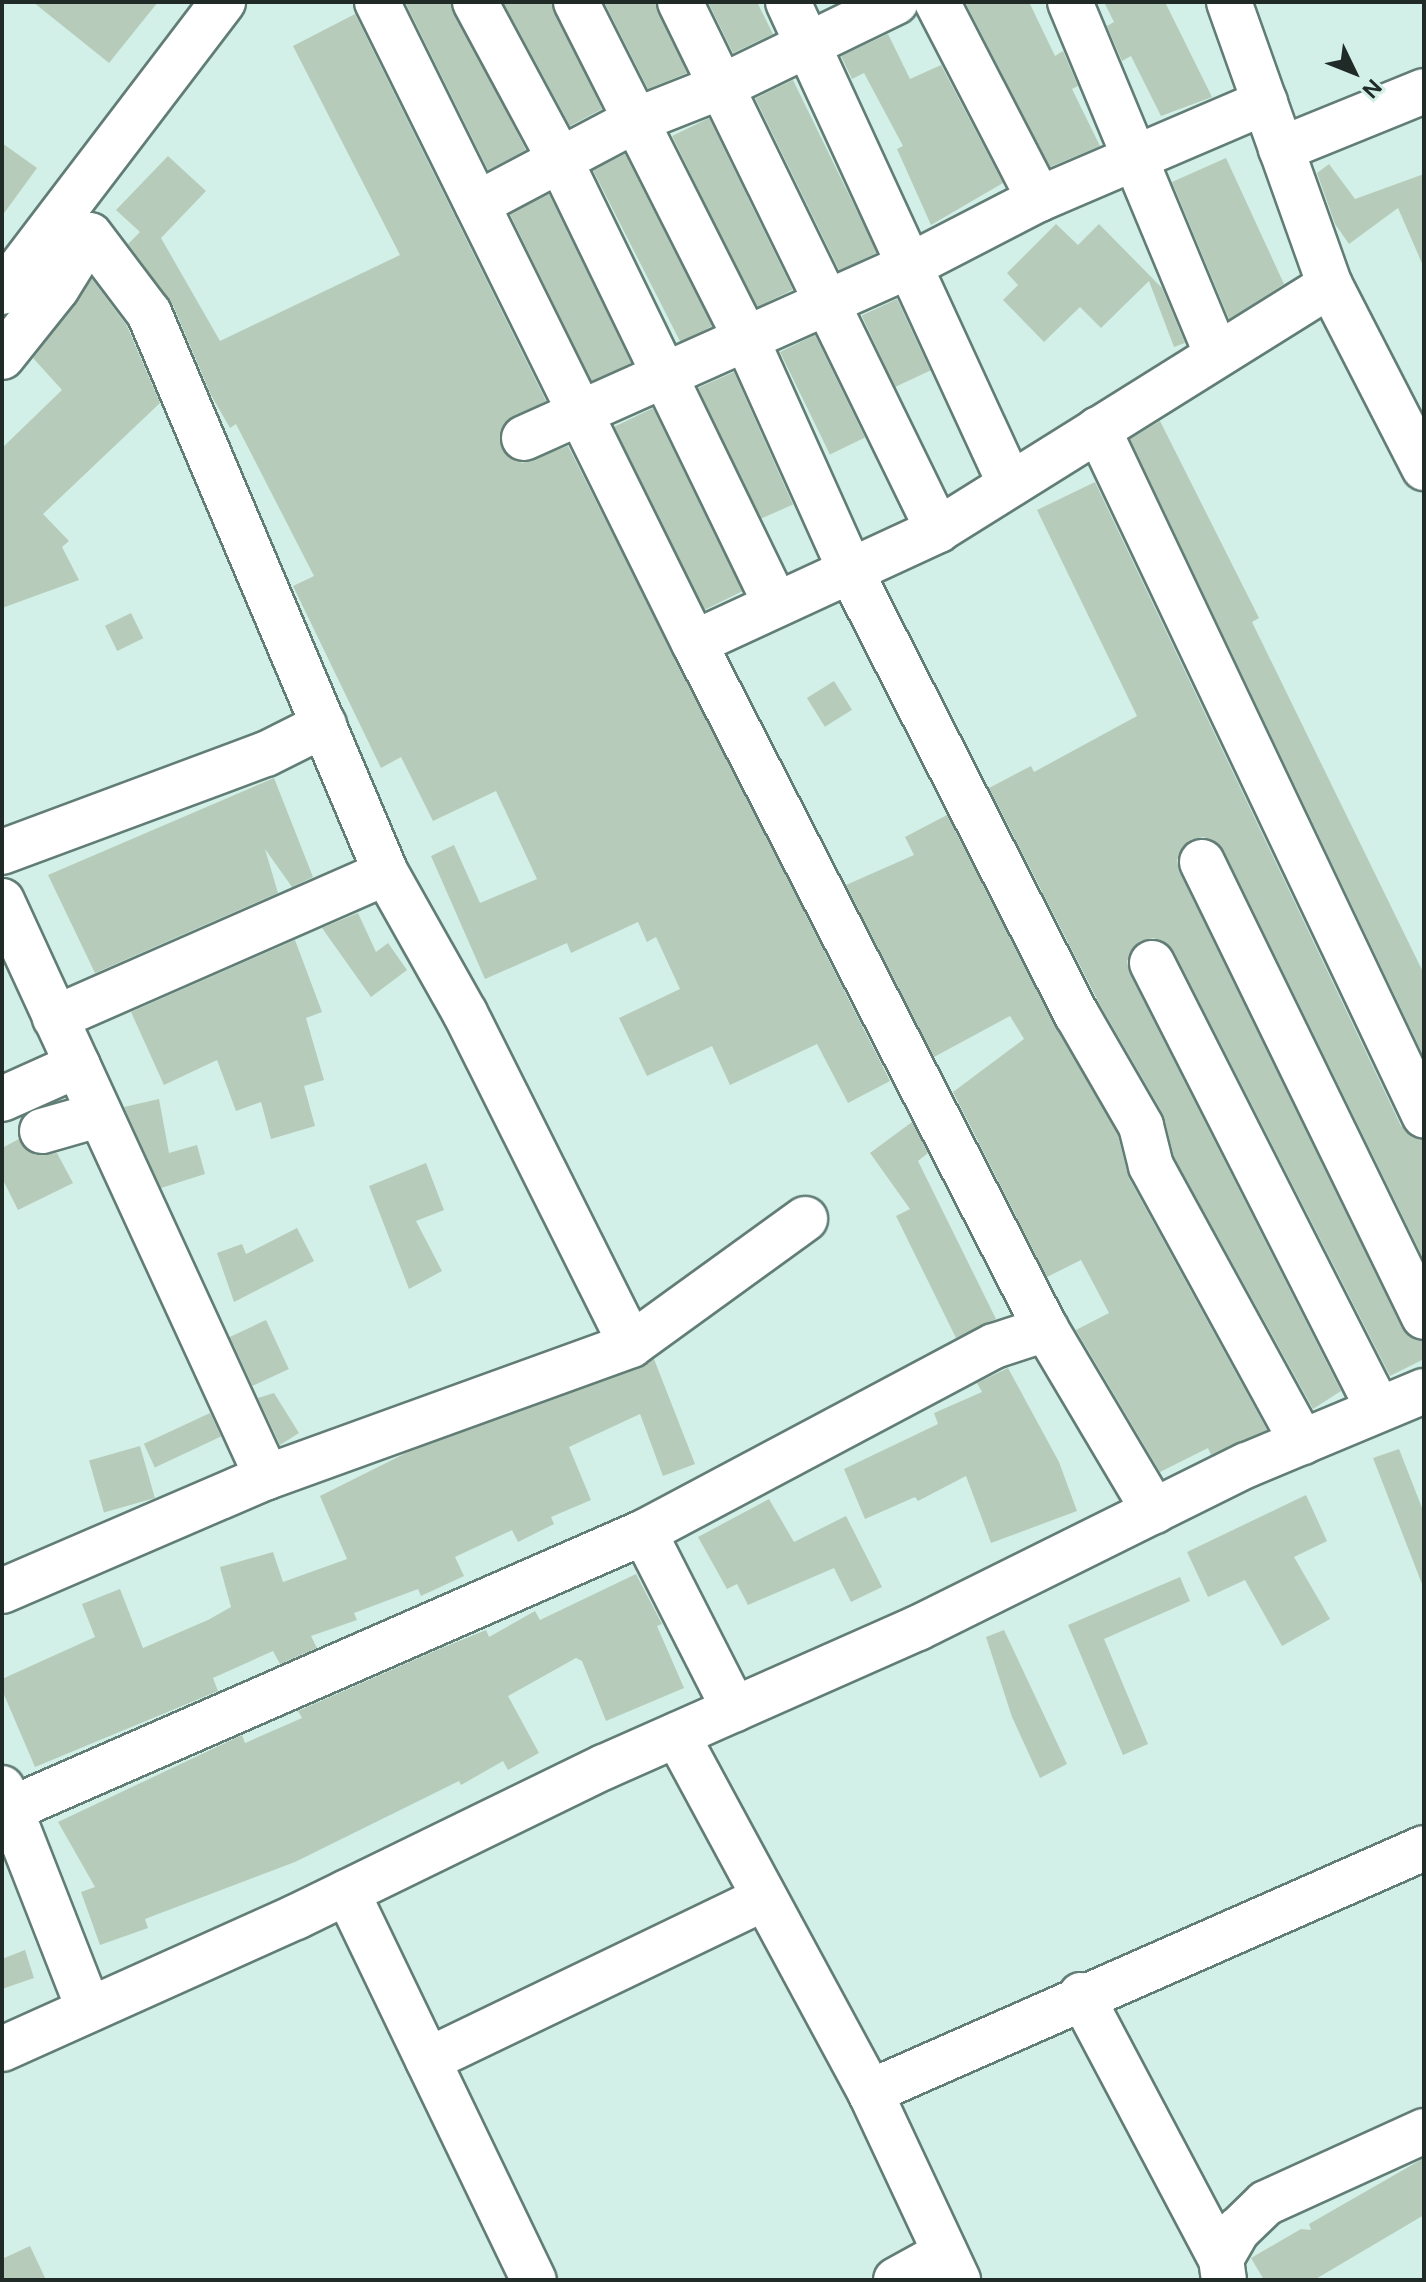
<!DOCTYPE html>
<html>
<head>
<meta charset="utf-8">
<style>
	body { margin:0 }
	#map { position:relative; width:1426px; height:2282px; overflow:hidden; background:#d2f0e8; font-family:"DM Sans",sans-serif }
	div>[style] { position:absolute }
	.building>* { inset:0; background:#b7cbba; transform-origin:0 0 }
	.roads { filter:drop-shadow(2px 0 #627d76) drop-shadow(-2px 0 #627d76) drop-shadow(0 2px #627d76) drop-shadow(0 -2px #627d76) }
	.minor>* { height:44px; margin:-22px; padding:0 22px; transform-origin:22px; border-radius:22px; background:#fff }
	span { translate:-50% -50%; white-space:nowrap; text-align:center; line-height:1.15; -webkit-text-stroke:7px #d2f0e8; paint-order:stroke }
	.frame { position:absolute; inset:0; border:4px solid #202b28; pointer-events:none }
	.north { position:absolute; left:1314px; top:32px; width:80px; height:80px; -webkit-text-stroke:6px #d2f0e8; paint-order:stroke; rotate:133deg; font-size:22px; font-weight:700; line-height:32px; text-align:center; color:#202b28 }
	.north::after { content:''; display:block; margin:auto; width:28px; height:36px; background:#202b28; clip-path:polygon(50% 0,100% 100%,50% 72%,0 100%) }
</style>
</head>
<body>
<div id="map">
	<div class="building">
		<div style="clip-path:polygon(33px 2px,158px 2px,109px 63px)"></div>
		<div style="clip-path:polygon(405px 2px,450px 2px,526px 150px,488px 170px)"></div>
		<div style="clip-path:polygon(503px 2px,551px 2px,602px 109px,570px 126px)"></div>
		<div style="clip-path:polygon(604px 2px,655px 2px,687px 73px,648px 89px)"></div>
		<div style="clip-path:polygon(708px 2px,757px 2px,773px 34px,733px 53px)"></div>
		<div style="clip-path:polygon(965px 2px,1029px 2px,1055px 56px,1063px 51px,1078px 86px,1072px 89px,1100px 146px,1050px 167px)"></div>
		<div style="clip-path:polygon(1104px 2px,1165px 2px,1212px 97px,1161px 116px,1131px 56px,1122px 61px,1107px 26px,1114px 22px)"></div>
		<div style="clip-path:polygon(355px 14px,546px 401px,504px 423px,502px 449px,522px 463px,568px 446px,890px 1081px,848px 1103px,817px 1044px,730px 1085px,712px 1046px,647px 1076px,619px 1018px,680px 989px,656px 937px,647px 942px,638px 922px,571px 953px,567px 943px,485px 979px,431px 856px,454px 845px,480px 903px,537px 879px,496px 791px,433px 821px,401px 757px,381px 768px,293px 586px,314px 576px,236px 424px,230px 428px,211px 395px,172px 303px,128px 244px,140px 232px,116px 210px,168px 156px,206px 191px,161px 238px,220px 341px,400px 255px,293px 46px)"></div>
		<div style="clip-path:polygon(888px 34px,910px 79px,941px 65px,1003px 183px,931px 225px,897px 149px,903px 146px,864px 73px,852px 79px,841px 56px)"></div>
		<div style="left:793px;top:80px;width:192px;height:42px;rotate:64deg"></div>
		<div style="left:709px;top:118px;width:191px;height:41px;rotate:64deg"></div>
		<div style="clip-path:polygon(2px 143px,37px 168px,2px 216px)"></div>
		<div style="left:625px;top:154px;width:193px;height:36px;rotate:63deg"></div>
		<div style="clip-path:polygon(1226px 158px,1284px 284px,1229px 319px,1172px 182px)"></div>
		<div style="clip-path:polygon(1329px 164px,1355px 199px,1424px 174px,1424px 268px,1398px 208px,1349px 244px,1335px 224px,1317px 173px)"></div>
		<div style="left:549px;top:194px;width:188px;height:44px;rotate:64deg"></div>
		<div style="clip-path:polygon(1056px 224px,1078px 245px,1099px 224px,1162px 288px,1185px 343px,1174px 347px,1149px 281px,1101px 328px,1080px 307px,1044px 342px,1003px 300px,1018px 285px,1007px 273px)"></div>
		<div style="clip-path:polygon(92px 279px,127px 326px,160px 403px,43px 514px,69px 541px,62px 547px,79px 580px,2px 608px,2px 448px,62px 390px,33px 358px)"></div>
		<div style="left:897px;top:299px;width:79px;height:39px;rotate:65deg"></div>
		<div style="left:815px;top:335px;width:114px;height:39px;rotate:64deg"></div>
		<div style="left:734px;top:372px;width:145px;height:39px;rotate:66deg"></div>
		<div style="left:653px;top:408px;width:204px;height:43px;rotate:64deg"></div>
		<div style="clip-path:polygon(1160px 421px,1259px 618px,1252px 622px,1424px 974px,1424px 1057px,1130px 439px)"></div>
		<div style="clip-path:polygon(1095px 482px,1401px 1126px,1424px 1140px,1424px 1260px,1224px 851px,1204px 837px,1190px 840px,1177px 860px,1180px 873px,1402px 1328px,1424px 1342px,1424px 1359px,1390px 1376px,1174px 952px,1154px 938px,1140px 941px,1127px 961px,1130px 974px,1341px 1391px,1313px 1409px,1174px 1157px,1163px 1114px,1099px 1003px,989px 788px,1031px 766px,1034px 772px,1137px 716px,1037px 510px)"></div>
		<div style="left:131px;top:613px;width:28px;height:29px;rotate:64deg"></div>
		<div style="left:834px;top:681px;width:34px;height:32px;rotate:58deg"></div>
		<div style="clip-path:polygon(274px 778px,313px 877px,292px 887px,265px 849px,278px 893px,95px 973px,48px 875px)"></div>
		<div style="clip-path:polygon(947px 815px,1055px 1026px,1118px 1135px,1129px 1178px,1267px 1430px,1211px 1455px,1208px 1448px,1160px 1472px,1076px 1330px,1109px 1313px,1081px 1260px,1047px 1277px,953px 1092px,1024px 1039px,1010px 1016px,934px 1057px,846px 885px,914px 855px,905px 837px)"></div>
		<div style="clip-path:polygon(358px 913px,376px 952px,388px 943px,407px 970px,371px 997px,322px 928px)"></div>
		<div style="clip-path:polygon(295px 940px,322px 1012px,306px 1018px,324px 1080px,304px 1086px,315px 1126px,271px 1139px,261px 1102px,236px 1111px,217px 1060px,164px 1085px,131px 1012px)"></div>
		<div style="clip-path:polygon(159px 1099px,169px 1153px,197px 1145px,205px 1174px,161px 1188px,124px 1107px)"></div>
		<div style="clip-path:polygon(912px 1122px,928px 1153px,918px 1161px,996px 1319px,956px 1338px,896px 1216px,910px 1209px,870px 1153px)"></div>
		<div style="clip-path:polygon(19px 1139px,35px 1155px,57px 1153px,73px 1183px,18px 1210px,2px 1178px,2px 1148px)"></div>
		<div style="clip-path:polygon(426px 1163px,444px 1210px,416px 1221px,442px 1271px,409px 1289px,369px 1186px)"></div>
		<div style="clip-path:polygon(297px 1228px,314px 1261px,234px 1302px,217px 1253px,242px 1244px,246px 1254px)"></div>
		<div style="left:266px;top:1320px;width:54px;height:40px;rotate:65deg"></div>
		<div style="clip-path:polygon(654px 1359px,695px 1464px,663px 1476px,640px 1414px,569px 1447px,591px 1500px,551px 1517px,554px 1524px,518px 1542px,512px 1530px,455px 1557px,464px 1576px,421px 1596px,418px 1589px,354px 1613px,357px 1620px,311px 1636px,317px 1648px,280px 1664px,273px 1651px,213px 1678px,218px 1691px,35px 1767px,2px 1690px,2px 1679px,95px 1637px,82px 1604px,120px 1589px,143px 1648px,208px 1620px,231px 1607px,220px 1567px,273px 1552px,283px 1582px,347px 1559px,320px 1496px,408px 1452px)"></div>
		<div style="clip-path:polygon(1008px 1368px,1059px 1462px,1077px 1511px,991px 1543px,966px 1476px,918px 1501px,915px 1497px,865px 1519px,844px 1469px,938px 1424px,934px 1413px,982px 1392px,977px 1383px)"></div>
		<div style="clip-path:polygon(274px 1393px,299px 1433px,280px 1445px,258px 1398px)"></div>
		<div style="left:210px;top:1413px;width:26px;height:73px;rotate:65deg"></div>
		<div style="left:140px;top:1446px;width:54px;height:53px;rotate:74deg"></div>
		<div style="clip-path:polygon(1399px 1449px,1424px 1513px,1422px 1584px,1373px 1458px)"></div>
		<div style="clip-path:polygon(1306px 1495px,1327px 1541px,1294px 1557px,1330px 1619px,1282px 1646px,1245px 1580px,1208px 1597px,1187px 1552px)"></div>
		<div style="clip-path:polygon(769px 1499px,794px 1542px,846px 1516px,882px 1587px,851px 1602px,834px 1568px,748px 1605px,737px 1584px,727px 1589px,698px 1537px)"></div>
		<div style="clip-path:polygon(636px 1574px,662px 1624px,657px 1626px,684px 1688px,606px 1721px,582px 1661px,576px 1658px,508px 1696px,539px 1753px,508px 1770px,503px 1761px,461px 1785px,459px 1781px,295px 1862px,145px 1919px,148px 1928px,100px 1945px,81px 1892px,95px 1887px,58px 1822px,242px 1735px,245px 1743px,302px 1718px,298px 1711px,437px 1650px,486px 1630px,489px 1637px,535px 1611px,540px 1620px)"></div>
		<div style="clip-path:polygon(1180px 1577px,1190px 1601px,1104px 1639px,1148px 1744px,1123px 1755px,1068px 1625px)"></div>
		<div style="clip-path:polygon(1004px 1630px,1067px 1764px,1040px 1778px,1012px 1717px,986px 1637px)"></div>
		<div style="clip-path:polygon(25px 1950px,34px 1978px,2px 1989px,2px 1959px)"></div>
		<div style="clip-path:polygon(1424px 2158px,1424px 2215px,1314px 2280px,1264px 2280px,1251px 2258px,1301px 2229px,1311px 2230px,1309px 2224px)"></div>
		<div style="clip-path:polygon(30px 2246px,46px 2280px,2px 2280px,2px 2259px)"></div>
	</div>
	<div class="roads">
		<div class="minor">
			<div style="left:377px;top:2px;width:715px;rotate:63.69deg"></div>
			<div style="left:694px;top:643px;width:771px;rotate:62.84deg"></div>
			<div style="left:1046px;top:1329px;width:212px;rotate:59.3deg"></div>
			<div style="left:475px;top:2px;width:182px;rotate:61.7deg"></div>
			<div style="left:561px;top:162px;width:490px;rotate:64.1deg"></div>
			<div style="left:576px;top:2px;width:374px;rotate:63.2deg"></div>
			<div style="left:745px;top:336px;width:259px;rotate:65.8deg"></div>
			<div style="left:851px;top:572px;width:497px;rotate:63deg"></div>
			<div style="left:1077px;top:1015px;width:128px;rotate:60deg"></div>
			<div style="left:1141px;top:1126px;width:41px;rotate:76deg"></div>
			<div style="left:1151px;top:1166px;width:315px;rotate:61.3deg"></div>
			<div style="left:680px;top:2px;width:588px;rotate:63.96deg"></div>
			<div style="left:788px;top:2px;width:531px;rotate:65.27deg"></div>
			<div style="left:937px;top:2px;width:222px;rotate:62.6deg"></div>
			<div style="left:1070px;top:2px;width:382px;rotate:67.4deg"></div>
			<div style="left:1229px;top:2px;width:300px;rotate:70.4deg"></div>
			<div style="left:1330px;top:285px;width:206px;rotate:62.8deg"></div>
			<div style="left:1281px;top:149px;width:154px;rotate:-22.1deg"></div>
			<div style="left:477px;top:204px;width:178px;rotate:-27.9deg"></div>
			<div style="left:634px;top:121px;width:98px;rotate:-21.6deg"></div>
			<div style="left:725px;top:85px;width:190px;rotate:-25.9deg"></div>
			<div style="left:2px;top:292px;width:365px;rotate:-52.7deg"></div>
			<div style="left:2px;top:357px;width:88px;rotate:-51.4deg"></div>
			<div style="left:57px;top:288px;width:62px;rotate:-58.1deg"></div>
			<div style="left:90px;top:235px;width:98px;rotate:52.9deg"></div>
			<div style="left:149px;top:313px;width:608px;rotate:67.06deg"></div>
			<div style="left:386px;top:873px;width:161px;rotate:60.6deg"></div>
			<div style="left:465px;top:1013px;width:371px;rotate:63.4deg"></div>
			<div style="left:1098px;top:429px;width:760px;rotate:64.58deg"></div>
			<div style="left:524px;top:438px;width:426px;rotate:-24.1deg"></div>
			<div style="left:913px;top:264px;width:142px;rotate:-27.3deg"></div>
			<div style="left:1039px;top:199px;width:246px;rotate:-23.2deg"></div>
			<div style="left:694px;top:643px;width:269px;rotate:-24.8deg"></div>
			<div style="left:938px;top:530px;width:462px;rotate:-32deg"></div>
			<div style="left:2px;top:852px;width:282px;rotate:-20.4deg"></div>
			<div style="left:266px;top:754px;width:65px;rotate:-26.6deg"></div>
			<div style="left:1202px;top:862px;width:506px;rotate:63.99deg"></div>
			<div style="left:2px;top:901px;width:634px;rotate:65.29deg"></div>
			<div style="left:1152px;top:963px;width:499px;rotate:63.1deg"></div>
			<div style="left:55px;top:1018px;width:361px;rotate:-23.7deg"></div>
			<div style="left:2px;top:1099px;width:83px;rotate:-24.1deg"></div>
			<div style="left:42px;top:1131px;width:58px;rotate:-15.9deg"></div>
			<div style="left:644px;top:1532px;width:199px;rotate:63deg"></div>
			<div style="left:2px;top:1591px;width:288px;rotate:-23.3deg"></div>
			<div style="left:267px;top:1477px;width:387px;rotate:-19.9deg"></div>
			<div style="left:631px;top:1345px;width:215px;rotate:-35.9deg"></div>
			<div style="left:677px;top:1735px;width:406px;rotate:61.6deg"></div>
			<div style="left:870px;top:2092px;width:208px;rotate:64.9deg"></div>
			<div style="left:2px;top:1788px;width:238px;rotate:68.6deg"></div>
			<div style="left:11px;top:1809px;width:691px;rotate:-23.63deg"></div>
			<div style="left:644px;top:1532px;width:396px;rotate:-28deg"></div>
			<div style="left:994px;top:1346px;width:55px;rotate:-18.1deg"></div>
			<div style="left:347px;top:1892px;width:431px;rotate:64.3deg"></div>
			<div style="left:1081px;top:1995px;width:299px;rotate:62.1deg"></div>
			<div style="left:1221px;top:2259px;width:21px;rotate:82deg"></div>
			<div style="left:2px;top:2049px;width:322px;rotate:-24.2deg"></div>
			<div style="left:296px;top:1917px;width:343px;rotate:-26deg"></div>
			<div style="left:604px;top:1767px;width:343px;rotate:-23.9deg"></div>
			<div style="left:918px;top:1628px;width:367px;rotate:-26.4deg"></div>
			<div style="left:1247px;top:1465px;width:192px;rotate:-22.7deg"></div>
			<div style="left:428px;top:2060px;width:371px;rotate:-25.7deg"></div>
			<div style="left:870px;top:2092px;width:605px;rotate:-23.77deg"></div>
			<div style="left:1221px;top:2259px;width:34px;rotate:-60deg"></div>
			<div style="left:1238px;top:2230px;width:39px;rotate:-44deg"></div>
			<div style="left:1266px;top:2203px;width:174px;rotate:-24.5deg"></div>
			<div style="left:896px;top:2280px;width:56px;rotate:-28.9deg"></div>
		</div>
	</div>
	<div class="frame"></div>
	<div class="north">N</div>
</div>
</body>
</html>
